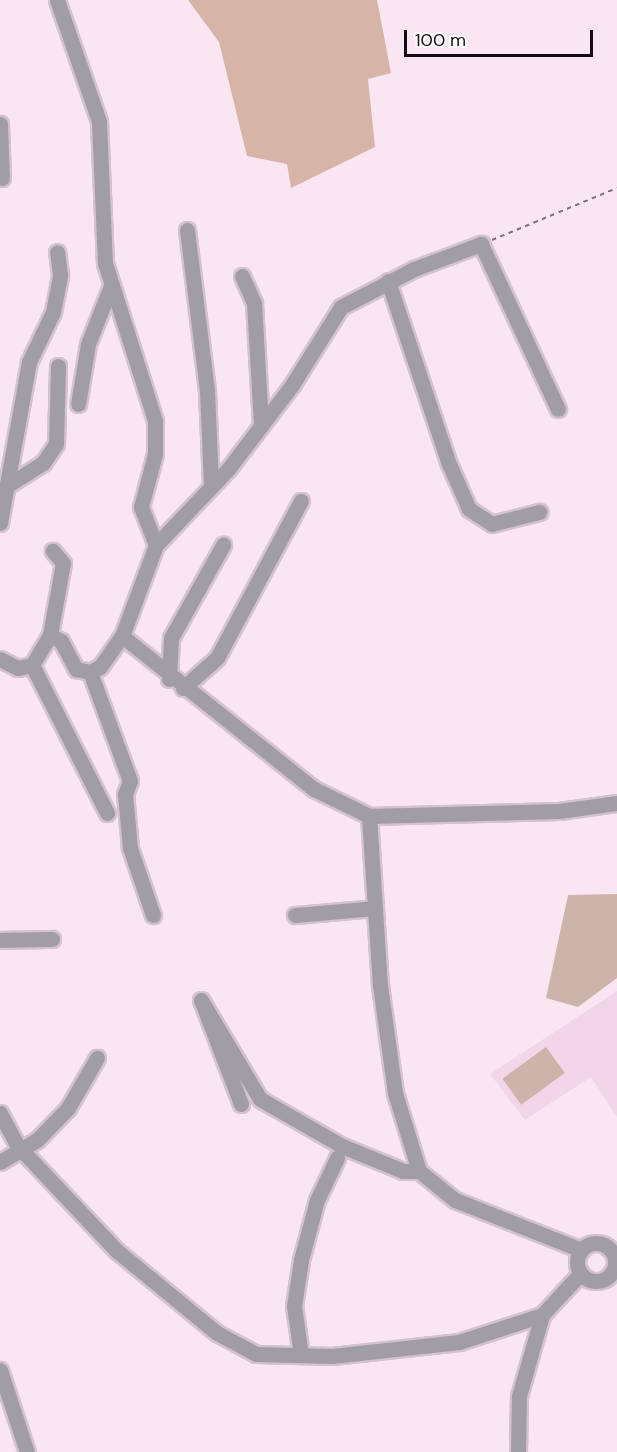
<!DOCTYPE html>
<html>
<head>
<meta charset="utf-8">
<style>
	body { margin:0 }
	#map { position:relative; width:617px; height:1452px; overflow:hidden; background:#fae5f3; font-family:"DM Sans",sans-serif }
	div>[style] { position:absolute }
	.built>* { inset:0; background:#f1d6e9 }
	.green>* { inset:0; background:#cdb4aa; transform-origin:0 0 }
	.forest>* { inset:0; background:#d6b4a7 }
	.path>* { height:2px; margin-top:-1px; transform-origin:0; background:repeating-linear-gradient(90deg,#7c6f78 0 4.5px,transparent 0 9px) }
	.roads { filter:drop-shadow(2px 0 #d5c2cf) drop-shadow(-2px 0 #d5c2cf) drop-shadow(0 2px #d5c2cf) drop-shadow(0 -2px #d5c2cf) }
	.minor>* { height:15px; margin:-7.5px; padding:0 7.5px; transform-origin:7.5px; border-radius:7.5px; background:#a19da6 }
	.minor>.ring { margin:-7.5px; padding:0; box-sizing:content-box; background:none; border:15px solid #a19da6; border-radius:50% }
	span { translate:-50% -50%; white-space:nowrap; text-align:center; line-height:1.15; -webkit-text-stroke:4.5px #fff; paint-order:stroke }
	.scale { position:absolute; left:404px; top:30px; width:189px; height:27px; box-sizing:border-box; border:3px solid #120b10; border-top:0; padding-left:8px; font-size:18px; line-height:21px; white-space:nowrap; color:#120b10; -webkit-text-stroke:4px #fff; paint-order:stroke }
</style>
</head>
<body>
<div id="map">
	<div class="built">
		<div style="clip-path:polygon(617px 991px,617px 1117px,591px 1077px,525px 1120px,490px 1074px)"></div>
	</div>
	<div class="green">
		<div style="clip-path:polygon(617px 894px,617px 978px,578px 1007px,546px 998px,568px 895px)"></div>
		<div style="left:546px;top:1047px;width:32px;height:54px;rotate:54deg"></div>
	</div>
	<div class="forest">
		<div style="clip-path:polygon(188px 0,377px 0,391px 73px,368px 79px,375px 147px,291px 188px,287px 164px,247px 156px,219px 42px)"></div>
	</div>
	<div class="path">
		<div style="left:492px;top:240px;width:135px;rotate:-22.6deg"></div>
	</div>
	<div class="roads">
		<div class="minor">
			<div style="left:57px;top:0;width:128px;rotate:70.9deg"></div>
			<div style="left:99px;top:121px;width:142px;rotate:87.6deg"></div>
			<div style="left:105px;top:263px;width:166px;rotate:72.4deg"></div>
			<div style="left:155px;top:421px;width:33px;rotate:90deg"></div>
			<div style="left:155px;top:454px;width:55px;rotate:104.8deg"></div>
			<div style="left:141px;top:507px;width:41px;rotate:68.5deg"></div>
			<div style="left:0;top:124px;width:54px;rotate:87.9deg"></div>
			<div style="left:187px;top:230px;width:161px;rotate:82.9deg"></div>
			<div style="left:207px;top:390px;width:97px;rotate:87.6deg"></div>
			<div style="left:242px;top:276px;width:30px;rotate:66deg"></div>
			<div style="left:254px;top:303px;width:123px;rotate:86.7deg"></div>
			<div style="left:388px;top:281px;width:193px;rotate:71.6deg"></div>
			<div style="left:449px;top:464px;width:49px;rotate:66deg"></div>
			<div style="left:469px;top:509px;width:27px;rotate:33deg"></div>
			<div style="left:492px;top:524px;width:49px;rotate:-14.3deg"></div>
			<div style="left:78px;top:404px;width:61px;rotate:-80.5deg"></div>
			<div style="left:88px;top:344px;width:62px;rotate:-68.4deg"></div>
			<div style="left:5px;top:487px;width:45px;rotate:-32.3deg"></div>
			<div style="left:43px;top:463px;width:23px;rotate:-56deg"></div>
			<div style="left:56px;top:444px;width:78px;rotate:-88.5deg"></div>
			<div style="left:0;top:523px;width:164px;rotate:-79.8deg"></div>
			<div style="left:29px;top:362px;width:55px;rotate:-64.4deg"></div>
			<div style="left:53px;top:312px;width:38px;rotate:-79deg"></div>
			<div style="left:60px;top:275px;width:23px;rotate:-97deg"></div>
			<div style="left:50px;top:635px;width:73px;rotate:-79.8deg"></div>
			<div style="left:63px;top:563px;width:16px;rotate:-130deg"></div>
			<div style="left:122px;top:636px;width:246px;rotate:38.6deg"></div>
			<div style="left:314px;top:789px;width:61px;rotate:26.1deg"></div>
			<div style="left:369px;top:816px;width:190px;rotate:-1.5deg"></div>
			<div style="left:559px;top:811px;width:59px;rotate:-7.9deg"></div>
			<div style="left:0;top:659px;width:20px;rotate:27deg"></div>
			<div style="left:18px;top:668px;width:14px;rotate:-12deg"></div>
			<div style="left:32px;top:665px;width:35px;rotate:-59deg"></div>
			<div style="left:50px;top:635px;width:13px;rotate:29deg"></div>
			<div style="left:61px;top:641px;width:32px;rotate:62deg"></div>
			<div style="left:76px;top:669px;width:14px;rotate:12deg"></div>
			<div style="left:90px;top:672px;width:11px;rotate:-27deg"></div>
			<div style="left:100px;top:667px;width:38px;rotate:-55deg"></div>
			<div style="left:122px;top:636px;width:97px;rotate:-69.5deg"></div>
			<div style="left:156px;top:545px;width:106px;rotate:-46.5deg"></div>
			<div style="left:229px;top:468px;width:104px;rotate:-52.8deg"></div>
			<div style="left:292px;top:385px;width:92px;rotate:-57.9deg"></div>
			<div style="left:341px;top:307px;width:82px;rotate:-27.5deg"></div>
			<div style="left:414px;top:269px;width:72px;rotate:-20.5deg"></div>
			<div style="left:481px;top:244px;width:182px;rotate:65deg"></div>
			<div style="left:32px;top:665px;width:166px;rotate:63.1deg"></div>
			<div style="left:90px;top:672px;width:116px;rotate:69.8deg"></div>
			<div style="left:130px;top:781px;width:14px;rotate:111deg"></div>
			<div style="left:125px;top:794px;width:54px;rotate:84.7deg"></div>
			<div style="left:130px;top:848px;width:71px;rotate:71.1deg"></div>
			<div style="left:169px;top:679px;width:41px;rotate:-87.2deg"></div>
			<div style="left:171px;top:638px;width:107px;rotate:-60.8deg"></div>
			<div style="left:183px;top:688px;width:45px;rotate:-41.4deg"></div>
			<div style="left:217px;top:658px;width:178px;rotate:-61.9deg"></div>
			<div style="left:369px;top:816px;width:169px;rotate:86.3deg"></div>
			<div style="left:380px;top:985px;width:109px;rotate:82.1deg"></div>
			<div style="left:395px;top:1093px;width:82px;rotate:72.9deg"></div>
			<div style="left:419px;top:1171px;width:46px;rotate:38.9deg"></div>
			<div style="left:455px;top:1200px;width:136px;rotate:21.6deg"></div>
			<div style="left:295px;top:915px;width:80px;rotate:-5deg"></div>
			<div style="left:0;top:940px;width:52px;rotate:-1.1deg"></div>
			<div style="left:241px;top:1104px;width:111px;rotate:-111deg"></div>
			<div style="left:201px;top:1000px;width:115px;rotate:59.2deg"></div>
			<div style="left:260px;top:1099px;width:95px;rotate:29.8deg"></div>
			<div style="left:342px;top:1146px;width:66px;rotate:22.3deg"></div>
			<div style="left:403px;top:1171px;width:16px"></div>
			<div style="left:0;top:1113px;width:36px;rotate:62deg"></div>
			<div style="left:17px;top:1145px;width:146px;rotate:46.7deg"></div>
			<div style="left:117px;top:1251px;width:129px;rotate:39.4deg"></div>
			<div style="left:217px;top:1333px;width:44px;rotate:28.3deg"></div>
			<div style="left:256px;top:1354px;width:76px;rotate:1.5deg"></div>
			<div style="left:332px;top:1356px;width:128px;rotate:-6.3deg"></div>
			<div style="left:459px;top:1342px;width:87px;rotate:-18deg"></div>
			<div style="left:542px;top:1315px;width:56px;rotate:-47.2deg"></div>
			<div style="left:0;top:1162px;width:43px;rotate:-30.7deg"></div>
			<div style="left:37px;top:1140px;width:45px;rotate:-45.9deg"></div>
			<div style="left:68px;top:1108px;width:58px;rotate:-59.9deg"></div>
			<div class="ring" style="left:577px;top:1243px;width:23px;height:23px"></div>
			<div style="left:301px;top:1355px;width:49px;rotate:-98.1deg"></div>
			<div style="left:294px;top:1306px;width:47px;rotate:-81.3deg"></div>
			<div style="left:301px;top:1260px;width:62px;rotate:-75.1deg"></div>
			<div style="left:317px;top:1200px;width:47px;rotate:-64.5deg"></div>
			<div style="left:0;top:1370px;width:86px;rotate:71.8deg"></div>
			<div style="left:518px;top:1452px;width:56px;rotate:-89deg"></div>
			<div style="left:519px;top:1396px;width:84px;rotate:-74.1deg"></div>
		</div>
	</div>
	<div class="scale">100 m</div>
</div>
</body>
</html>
